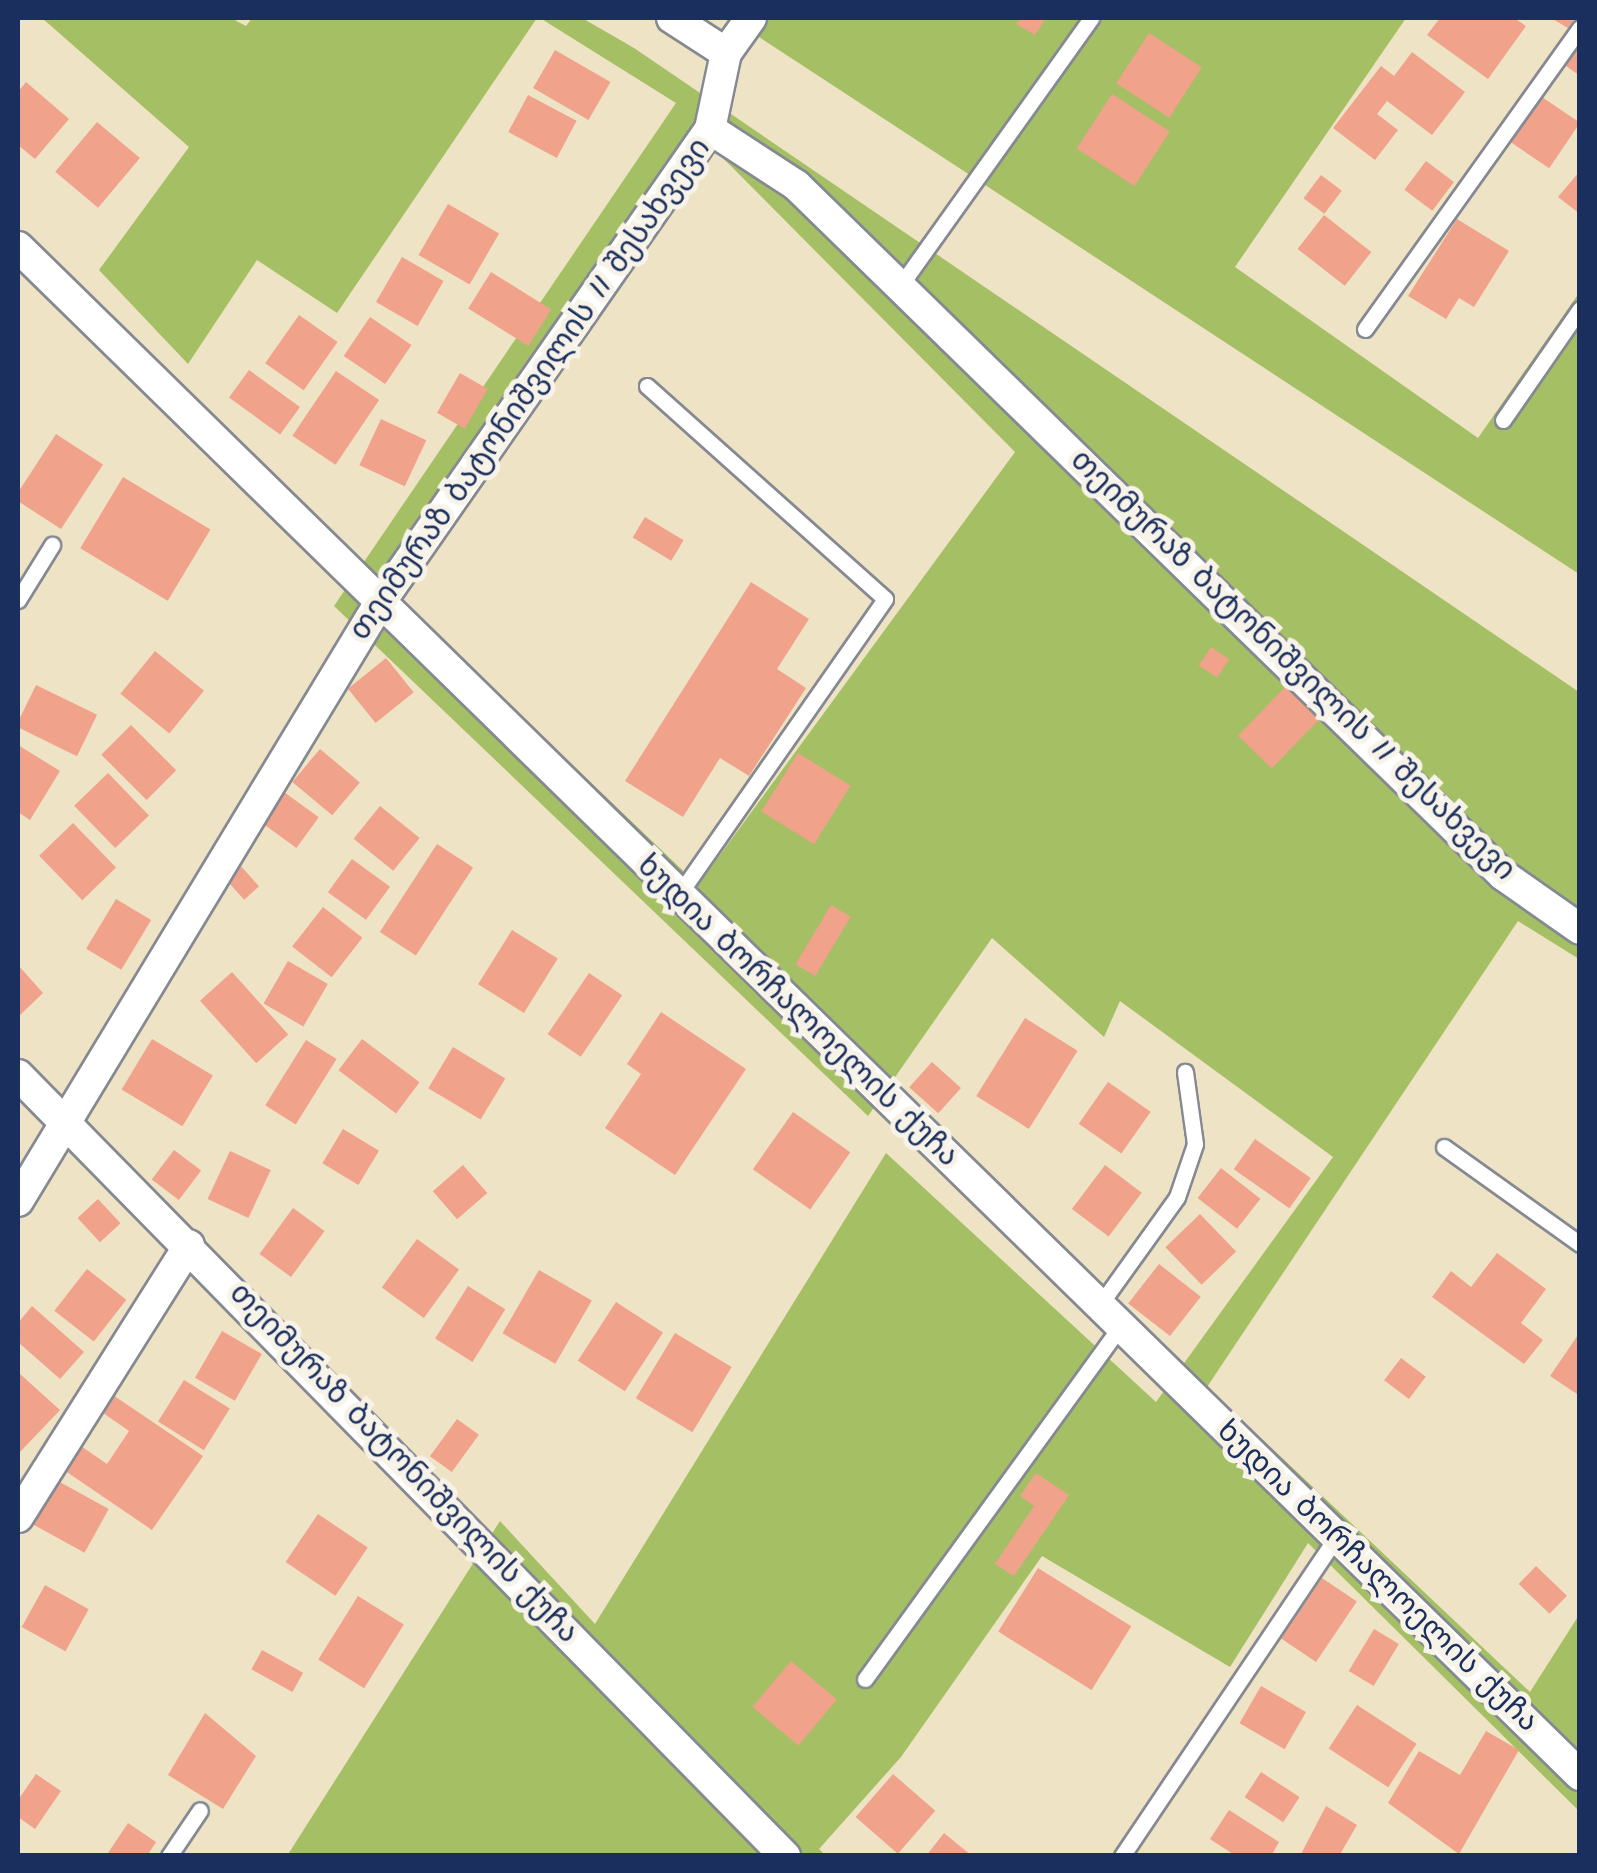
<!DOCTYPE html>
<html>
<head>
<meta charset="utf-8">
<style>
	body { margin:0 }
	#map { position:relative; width:1597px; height:1873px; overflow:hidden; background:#efe3c5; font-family:Kalam,"Noto Sans Georgian",sans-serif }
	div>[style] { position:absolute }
	.green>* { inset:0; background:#a5bf65 }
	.building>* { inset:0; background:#f0a28b; transform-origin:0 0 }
	.roads { filter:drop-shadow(2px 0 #858992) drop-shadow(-2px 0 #858992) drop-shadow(0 2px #858992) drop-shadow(0 -2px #858992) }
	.lane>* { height:15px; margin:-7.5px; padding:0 7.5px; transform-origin:7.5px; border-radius:7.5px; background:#fff }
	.street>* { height:30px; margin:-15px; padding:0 15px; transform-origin:15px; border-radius:15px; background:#fff }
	span { translate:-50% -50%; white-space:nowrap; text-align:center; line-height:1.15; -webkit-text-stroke:10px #f7f3e8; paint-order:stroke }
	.street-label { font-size:30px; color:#1b2f5e }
	.frame { position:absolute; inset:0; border:20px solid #1b2f5e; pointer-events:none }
</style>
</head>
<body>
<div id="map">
	<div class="green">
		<div style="clip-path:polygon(42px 18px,231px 18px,246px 26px,252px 18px,537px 18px,337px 313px,257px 260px,188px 364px,99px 270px,189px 147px)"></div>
		<div style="clip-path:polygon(evenodd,540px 18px,582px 18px,634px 48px,1579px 692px,1579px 959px,1518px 921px,1207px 1387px,1530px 1692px,1579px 1615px,1579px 1811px,1308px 1543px,1230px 1667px,1042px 1556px,901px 1757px,819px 1849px,825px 1855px,287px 1856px,500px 1521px,595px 1624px,886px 1153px,1156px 1402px,1333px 1157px,1120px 1001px,1104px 1037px,992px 938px,868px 1116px,334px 606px,676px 103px,540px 18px,713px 148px,1015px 452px,698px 885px,400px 600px,713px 148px)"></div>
		<div style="clip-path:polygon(730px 18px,1406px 18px,1235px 267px,1478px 438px,1579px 293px,1579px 574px)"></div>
	</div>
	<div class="building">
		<div style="clip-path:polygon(1020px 18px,1046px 18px,1035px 35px,1016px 24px)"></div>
		<div style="clip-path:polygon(1440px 18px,1514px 18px,1526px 26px,1488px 79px,1427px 35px)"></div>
		<div style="clip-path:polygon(1551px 18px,1575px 18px,1568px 28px)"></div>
		<div style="left:1149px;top:33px;width:63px;height:60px;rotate:33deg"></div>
		<div style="clip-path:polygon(1580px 39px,1580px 76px,1562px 63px)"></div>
		<div style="left:555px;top:50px;width:64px;height:44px;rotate:30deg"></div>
		<div style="clip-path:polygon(1412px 52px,1465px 92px,1432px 135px,1387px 101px,1377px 114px,1398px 130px,1375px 160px,1333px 128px,1381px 66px,1394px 76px)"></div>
		<div style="clip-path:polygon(26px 82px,69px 119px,35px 159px,18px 145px,18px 92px)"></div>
		<div style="left:1536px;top:93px;width:53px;height:55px;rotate:34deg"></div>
		<div style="left:1112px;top:94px;width:69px;height:65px;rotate:33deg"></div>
		<div style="left:528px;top:95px;width:55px;height:42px;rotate:28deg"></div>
		<div style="left:97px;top:122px;width:56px;height:65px;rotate:40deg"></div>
		<div style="left:1426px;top:161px;width:35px;height:36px;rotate:37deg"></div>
		<div style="clip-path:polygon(1580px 171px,1580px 214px,1558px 197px)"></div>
		<div style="left:1321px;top:175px;width:26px;height:29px;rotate:37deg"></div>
		<div style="left:448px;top:204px;width:59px;height:59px;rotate:30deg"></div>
		<div style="left:1324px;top:215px;width:60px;height:43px;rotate:38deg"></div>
		<div style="clip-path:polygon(1457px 219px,1509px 251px,1474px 307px,1459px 298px,1446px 319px,1408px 296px)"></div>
		<div style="left:402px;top:257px;width:48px;height:52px;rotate:30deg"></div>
		<div style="left:491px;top:272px;width:71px;height:43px;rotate:32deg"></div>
		<div style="left:299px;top:315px;width:47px;height:59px;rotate:35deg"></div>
		<div style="left:370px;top:317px;width:50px;height:47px;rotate:34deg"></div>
		<div style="left:249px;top:370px;width:63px;height:34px;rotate:36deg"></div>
		<div style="left:336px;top:371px;width:52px;height:78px;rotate:34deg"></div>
		<div style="left:460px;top:373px;width:32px;height:46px;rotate:30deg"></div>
		<div style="left:381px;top:419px;width:50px;height:51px;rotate:25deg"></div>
		<div style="left:56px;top:434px;width:56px;height:77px;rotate:33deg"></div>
		<div style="left:123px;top:477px;width:102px;height:83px;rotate:31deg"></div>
		<div style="left:645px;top:517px;width:45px;height:24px;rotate:31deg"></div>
		<div style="clip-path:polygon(751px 582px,809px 619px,777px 669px,806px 688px,749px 776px,720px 758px,683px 817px,625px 781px)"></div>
		<div style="left:1211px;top:647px;width:22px;height:22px;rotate:34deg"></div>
		<div style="left:155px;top:651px;width:63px;height:55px;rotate:39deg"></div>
		<div style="left:386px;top:658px;width:44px;height:49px;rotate:51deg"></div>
		<div style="left:1288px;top:684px;width:47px;height:72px;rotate:44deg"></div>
		<div style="left:36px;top:685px;width:68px;height:46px;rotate:26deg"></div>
		<div style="left:131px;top:725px;width:64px;height:42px;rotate:45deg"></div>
		<div style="clip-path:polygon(18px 745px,60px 771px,30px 820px,18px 812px)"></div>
		<div style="left:320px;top:749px;width:52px;height:43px;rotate:40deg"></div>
		<div style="left:798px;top:753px;width:62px;height:69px;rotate:32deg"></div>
		<div style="left:108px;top:773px;width:59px;height:47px;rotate:46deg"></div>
		<div style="left:284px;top:792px;width:43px;height:38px;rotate:36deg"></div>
		<div style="left:380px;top:806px;width:51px;height:42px;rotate:39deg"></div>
		<div style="left:73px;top:823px;width:62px;height:47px;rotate:46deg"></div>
		<div style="left:437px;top:844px;width:43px;height:105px;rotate:33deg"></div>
		<div style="left:352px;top:859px;width:47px;height:41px;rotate:36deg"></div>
		<div style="left:239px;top:864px;width:30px;height:20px;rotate:48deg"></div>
		<div style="left:116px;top:899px;width:41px;height:58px;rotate:31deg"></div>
		<div style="left:831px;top:905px;width:23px;height:69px;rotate:31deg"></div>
		<div style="left:323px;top:907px;width:50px;height:50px;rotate:38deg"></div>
		<div style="left:512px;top:930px;width:54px;height:64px;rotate:32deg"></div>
		<div style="left:288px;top:961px;width:46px;height:49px;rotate:30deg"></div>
		<div style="clip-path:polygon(18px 965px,43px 993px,18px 1017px)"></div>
		<div style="left:232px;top:972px;width:84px;height:43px;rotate:48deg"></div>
		<div style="left:589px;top:973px;width:40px;height:74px;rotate:34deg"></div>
		<div style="clip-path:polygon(661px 1012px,746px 1069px,675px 1175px,605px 1128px,641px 1074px,627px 1064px)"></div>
		<div style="left:1025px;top:1018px;width:62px;height:92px;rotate:32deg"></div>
		<div style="left:152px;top:1039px;width:71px;height:59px;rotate:31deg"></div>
		<div style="left:362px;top:1039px;width:72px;height:39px;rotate:37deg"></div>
		<div style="left:306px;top:1040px;width:36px;height:77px;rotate:32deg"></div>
		<div style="left:453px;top:1047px;width:61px;height:48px;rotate:31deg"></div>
		<div style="left:932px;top:1062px;width:39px;height:34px;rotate:42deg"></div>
		<div style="left:1108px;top:1082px;width:52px;height:51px;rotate:35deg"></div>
		<div style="left:793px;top:1112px;width:70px;height:70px;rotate:35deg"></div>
		<div style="left:343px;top:1129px;width:42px;height:40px;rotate:31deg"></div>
		<div style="left:1255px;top:1139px;width:68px;height:37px;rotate:35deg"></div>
		<div style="left:174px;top:1150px;width:34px;height:37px;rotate:37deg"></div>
		<div style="left:230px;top:1151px;width:45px;height:53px;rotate:25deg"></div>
		<div style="left:463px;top:1165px;width:37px;height:40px;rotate:49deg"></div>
		<div style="left:1105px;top:1165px;width:46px;height:55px;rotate:37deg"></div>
		<div style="left:1221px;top:1168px;width:50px;height:38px;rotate:38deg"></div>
		<div style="left:98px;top:1199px;width:33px;height:28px;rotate:47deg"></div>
		<div style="left:293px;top:1208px;width:39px;height:57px;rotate:36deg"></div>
		<div style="left:1200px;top:1214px;width:52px;height:48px;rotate:46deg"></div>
		<div style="left:417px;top:1239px;width:52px;height:60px;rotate:36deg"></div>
		<div style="clip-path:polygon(1497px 1253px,1546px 1289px,1521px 1323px,1543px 1340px,1524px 1364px,1432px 1297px,1451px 1271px,1471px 1287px)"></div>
		<div style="left:1159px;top:1264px;width:53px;height:50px;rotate:38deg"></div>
		<div style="left:87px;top:1269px;width:50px;height:53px;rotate:38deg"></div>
		<div style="left:539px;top:1270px;width:61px;height:73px;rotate:30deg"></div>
		<div style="left:468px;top:1286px;width:44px;height:62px;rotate:32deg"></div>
		<div style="left:616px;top:1302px;width:56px;height:70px;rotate:33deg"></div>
		<div style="clip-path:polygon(32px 1306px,84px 1352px,60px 1379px,18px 1342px,18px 1323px)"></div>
		<div style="left:222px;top:1331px;width:46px;height:54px;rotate:30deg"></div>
		<div style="clip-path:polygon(1580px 1332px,1580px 1396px,1550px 1376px)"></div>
		<div style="left:675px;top:1333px;width:66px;height:76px;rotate:31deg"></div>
		<div style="left:1401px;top:1358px;width:31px;height:28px;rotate:37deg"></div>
		<div style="clip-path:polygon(20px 1374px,60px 1410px,20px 1452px,18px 1377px)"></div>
		<div style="left:184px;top:1380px;width:54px;height:49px;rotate:32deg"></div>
		<div style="clip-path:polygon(107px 1391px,203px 1456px,152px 1530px,58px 1466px,75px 1442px,107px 1464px,129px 1431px,96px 1408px)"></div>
		<div style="left:457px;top:1419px;width:27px;height:46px;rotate:36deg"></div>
		<div style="clip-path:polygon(1036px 1473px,1069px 1495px,1014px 1576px,995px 1564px,1034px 1506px,1020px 1496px)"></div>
		<div style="left:58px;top:1481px;width:58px;height:50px;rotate:29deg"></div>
		<div style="left:318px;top:1514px;width:60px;height:58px;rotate:34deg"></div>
		<div style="left:1536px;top:1566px;width:43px;height:25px;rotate:44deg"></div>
		<div style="left:1038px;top:1568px;width:110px;height:75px;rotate:32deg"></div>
		<div style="left:1322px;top:1578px;width:42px;height:73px;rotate:34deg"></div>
		<div style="left:45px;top:1585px;width:50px;height:48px;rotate:29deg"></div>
		<div style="left:358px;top:1596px;width:54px;height:75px;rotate:32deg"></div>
		<div style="left:1374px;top:1629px;width:29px;height:49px;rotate:31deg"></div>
		<div style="left:262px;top:1650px;width:47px;height:22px;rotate:29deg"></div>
		<div style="left:791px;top:1661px;width:60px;height:60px;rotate:40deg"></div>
		<div style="left:1261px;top:1686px;width:52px;height:43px;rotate:30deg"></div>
		<div style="left:1357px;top:1705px;width:71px;height:52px;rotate:33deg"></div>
		<div style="clip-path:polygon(205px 1713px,256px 1756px,223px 1809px,168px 1775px)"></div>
		<div style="clip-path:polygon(1486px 1731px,1519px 1750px,1459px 1854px,1388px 1803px,1419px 1751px,1460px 1775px)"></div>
		<div style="left:1261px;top:1772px;width:46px;height:30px;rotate:33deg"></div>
		<div style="clip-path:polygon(36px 1774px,61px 1791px,35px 1829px,18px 1817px,18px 1800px)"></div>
		<div style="left:893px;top:1774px;width:56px;height:57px;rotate:41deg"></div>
		<div style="clip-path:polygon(1326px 1806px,1357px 1825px,1339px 1856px,1300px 1856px)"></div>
		<div style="clip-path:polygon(1229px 1810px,1279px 1842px,1271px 1856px,1236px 1856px,1210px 1839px)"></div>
		<div style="clip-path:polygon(128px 1823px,156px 1842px,147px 1856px,106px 1856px)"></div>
		<div style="clip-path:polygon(944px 1833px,972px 1856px,926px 1856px)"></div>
	</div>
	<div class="roads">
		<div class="lane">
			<div style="left:900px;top:286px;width:329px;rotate:-54.5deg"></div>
			<div style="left:1365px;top:329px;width:370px;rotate:-54.5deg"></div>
			<div style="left:647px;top:386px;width:319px;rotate:41.8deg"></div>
			<div style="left:885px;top:599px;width:363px;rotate:124.9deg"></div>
			<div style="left:1503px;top:420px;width:135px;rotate:-55.3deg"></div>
			<div style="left:18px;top:600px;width:65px;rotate:-58.3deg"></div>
			<div style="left:1444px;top:1147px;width:167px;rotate:35.5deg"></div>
			<div style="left:1099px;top:1306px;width:134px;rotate:-54.4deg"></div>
			<div style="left:1177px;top:1197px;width:56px;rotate:-71.2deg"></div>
			<div style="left:1195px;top:1144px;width:73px;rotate:-97.9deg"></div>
			<div style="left:865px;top:1679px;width:435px;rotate:-54.1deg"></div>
			<div style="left:169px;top:1856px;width:55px;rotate:-56deg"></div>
			<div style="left:1122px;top:1856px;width:384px;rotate:-56.1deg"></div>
		</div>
		<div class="street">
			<div style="left:672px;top:18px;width:64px;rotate:32.9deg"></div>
			<div style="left:726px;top:53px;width:78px;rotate:101.9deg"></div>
			<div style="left:726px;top:53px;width:43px;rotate:-54.5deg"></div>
			<div style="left:18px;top:247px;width:2185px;rotate:44.37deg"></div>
			<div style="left:18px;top:1075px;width:1095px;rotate:45.52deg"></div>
			<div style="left:18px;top:1201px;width:698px;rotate:-58.84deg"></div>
			<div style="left:379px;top:604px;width:579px;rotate:-55.13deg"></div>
			<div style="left:710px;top:129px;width:103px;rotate:33.1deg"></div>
			<div style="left:796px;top:185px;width:988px;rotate:44.3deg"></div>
			<div style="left:1503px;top:875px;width:94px;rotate:35deg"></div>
			<div style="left:18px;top:1517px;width:321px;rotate:-57.8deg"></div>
		</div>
	</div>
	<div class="street-label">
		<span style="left:531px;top:390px;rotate:-55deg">თეიმურაზ ბატონიშვილის II შესახვევი</span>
		<span style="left:1292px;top:666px;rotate:44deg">თეიმურაზ ბატონიშვილის II შესახვევი</span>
		<span style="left:797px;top:1012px;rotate:44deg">ხუდია ბორჩალოელის ქუჩა</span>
		<span style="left:403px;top:1464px;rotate:46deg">თეიმურაზ ბატონიშვილის ქუჩა</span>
		<span style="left:1377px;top:1577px;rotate:44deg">ხუდია ბორჩალოელის ქუჩა</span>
	</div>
	<div class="frame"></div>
</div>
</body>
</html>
